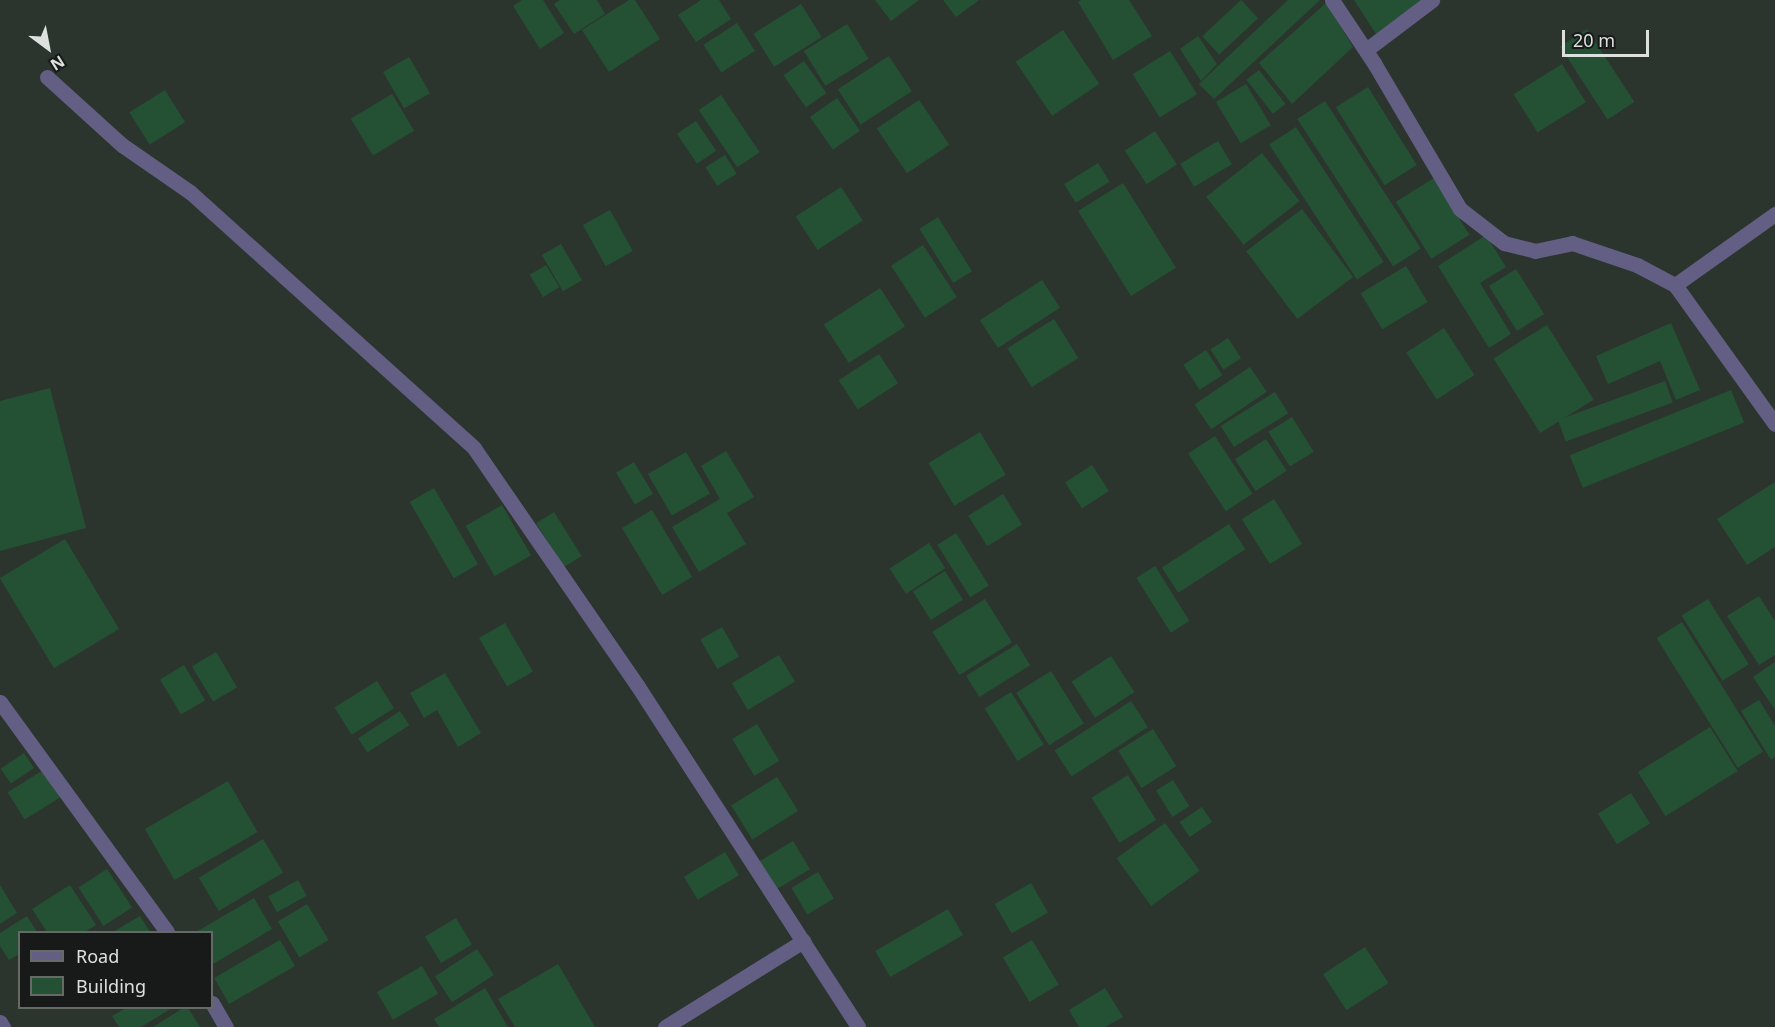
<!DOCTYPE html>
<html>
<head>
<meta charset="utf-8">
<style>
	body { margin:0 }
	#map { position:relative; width:1775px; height:1027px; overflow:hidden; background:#2c342e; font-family:"Noto Sans",sans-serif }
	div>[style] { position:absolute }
	.building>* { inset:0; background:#245134; transform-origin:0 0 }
	.minor>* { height:15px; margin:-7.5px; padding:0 7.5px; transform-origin:7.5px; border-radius:7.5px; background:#635e83 }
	span { translate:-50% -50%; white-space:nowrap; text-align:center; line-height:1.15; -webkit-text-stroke:4.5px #171a18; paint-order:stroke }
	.legend { position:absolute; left:18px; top:931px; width:195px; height:78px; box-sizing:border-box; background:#171a18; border:2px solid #666a67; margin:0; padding:8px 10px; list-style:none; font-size:18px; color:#dce1de }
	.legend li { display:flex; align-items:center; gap:12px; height:30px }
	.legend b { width:30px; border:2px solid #666a67 }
	.north { position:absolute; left:18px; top:18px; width:60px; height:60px; -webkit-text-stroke:4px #171a18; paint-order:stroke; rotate:148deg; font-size:16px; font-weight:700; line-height:24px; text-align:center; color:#dce1de }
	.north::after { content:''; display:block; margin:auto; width:21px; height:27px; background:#dce1de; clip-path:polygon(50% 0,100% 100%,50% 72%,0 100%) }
	.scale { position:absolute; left:1562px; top:30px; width:87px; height:27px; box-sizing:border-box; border:3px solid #dce1de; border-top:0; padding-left:8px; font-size:18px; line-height:21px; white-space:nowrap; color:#dce1de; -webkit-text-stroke:4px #171a18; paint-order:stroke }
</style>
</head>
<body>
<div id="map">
	<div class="building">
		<div style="clip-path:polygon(522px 0,543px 0,564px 33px,540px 49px,513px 6px)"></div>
		<div style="clip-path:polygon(560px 0,597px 0,605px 14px,574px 34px,554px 4px)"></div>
		<div style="clip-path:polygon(629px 0,635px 0,660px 39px,609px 72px,582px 30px)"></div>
		<div style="clip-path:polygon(701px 0,719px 0,731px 19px,696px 42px,678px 15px)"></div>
		<div style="clip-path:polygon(875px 0,919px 0,891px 21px)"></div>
		<div style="clip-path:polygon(943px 0,979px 0,956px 17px)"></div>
		<div style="clip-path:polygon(1081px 0,1129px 0,1152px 36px,1113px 60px,1078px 2px)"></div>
		<div style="left:1241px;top:0;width:25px;height:53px;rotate:47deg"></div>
		<div style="clip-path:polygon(1288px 0,1320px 0,1214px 99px,1199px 84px)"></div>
		<div style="clip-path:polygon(1354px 0,1427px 0,1376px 34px)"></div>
		<div style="clip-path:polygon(1326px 3px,1353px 47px,1292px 104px,1259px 63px)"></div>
		<div style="left:801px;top:4px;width:39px;height:56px;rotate:58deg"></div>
		<div style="left:737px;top:23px;width:33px;height:40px;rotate:57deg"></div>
		<div style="left:847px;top:24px;width:41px;height:51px;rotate:58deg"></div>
		<div style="left:1587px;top:29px;width:87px;height:32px;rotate:57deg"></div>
		<div style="left:1063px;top:30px;width:65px;height:57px;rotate:56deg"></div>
		<div style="clip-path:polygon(1198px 36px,1217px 64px,1201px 81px,1180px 49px)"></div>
		<div style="left:1170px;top:51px;width:51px;height:44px;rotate:58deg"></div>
		<div style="left:889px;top:56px;width:42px;height:61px;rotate:57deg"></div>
		<div style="left:409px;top:57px;width:42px;height:30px;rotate:60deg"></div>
		<div style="left:804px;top:61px;width:39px;height:25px;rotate:55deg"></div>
		<div style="left:1562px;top:64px;width:45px;height:57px;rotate:58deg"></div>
		<div style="left:1259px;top:70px;width:43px;height:16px;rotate:52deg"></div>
		<div style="left:1246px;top:84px;width:48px;height:35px;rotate:59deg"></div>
		<div style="left:1368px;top:87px;width:92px;height:38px;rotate:58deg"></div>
		<div style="left:165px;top:90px;width:38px;height:42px;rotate:58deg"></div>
		<div style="left:392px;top:94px;width:43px;height:48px;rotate:59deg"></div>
		<div style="left:721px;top:95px;width:69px;height:27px;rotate:56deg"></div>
		<div style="left:837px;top:98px;width:40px;height:33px;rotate:55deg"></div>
		<div style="left:919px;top:100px;width:54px;height:51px;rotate:56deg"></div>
		<div style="left:1325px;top:101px;width:176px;height:33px;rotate:57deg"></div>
		<div style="left:696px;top:121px;width:36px;height:23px;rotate:56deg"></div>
		<div style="left:1296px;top:127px;width:161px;height:32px;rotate:57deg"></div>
		<div style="left:1155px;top:131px;width:40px;height:36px;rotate:57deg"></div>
		<div style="left:1218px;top:141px;width:27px;height:44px;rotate:59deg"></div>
		<div style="left:1262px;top:153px;width:61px;height:71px;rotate:52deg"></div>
		<div style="left:725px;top:155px;width:22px;height:23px;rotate:58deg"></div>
		<div style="left:1098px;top:163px;width:22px;height:40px;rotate:58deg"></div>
		<div style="left:1434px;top:178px;width:67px;height:45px;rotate:58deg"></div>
		<div style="left:1123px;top:183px;width:100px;height:53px;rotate:58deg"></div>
		<div style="left:841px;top:187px;width:40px;height:54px;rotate:57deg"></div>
		<div style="left:1302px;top:209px;width:85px;height:70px;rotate:53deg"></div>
		<div style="left:610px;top:210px;width:47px;height:31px;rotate:61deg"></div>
		<div style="left:938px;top:217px;width:64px;height:22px;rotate:58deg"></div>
		<div style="clip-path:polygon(1486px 235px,1506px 267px,1480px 283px,1511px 334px,1489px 348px,1438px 266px)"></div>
		<div style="left:561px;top:244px;width:42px;height:22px;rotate:60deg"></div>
		<div style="left:923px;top:245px;width:62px;height:38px;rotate:57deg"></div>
		<div style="left:546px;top:265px;width:26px;height:19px;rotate:59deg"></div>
		<div style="left:1406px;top:266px;width:42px;height:53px;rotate:59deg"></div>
		<div style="left:1516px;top:269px;width:53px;height:32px;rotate:58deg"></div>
		<div style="left:1042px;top:280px;width:33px;height:74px;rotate:57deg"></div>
		<div style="left:880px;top:288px;width:46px;height:67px;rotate:57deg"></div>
		<div style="left:1054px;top:319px;width:46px;height:55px;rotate:58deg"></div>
		<div style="clip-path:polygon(1671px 323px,1700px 390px,1676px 400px,1660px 361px,1608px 384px,1596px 356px)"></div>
		<div style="left:1547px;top:325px;width:88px;height:63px;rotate:58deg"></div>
		<div style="left:1444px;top:328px;width:56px;height:45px;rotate:57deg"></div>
		<div style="left:1228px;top:338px;width:24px;height:21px;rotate:57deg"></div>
		<div style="left:1206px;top:350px;width:30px;height:27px;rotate:57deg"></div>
		<div style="left:879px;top:354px;width:35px;height:48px;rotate:57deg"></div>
		<div style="left:1250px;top:367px;width:30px;height:67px;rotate:56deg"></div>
		<div style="left:1665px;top:381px;width:23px;height:114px;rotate:70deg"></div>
		<div style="clip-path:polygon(50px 388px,86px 528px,0 551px,0 401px)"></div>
		<div style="left:1731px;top:390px;width:35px;height:174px;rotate:68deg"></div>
		<div style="left:1275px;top:392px;width:25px;height:64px;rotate:58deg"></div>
		<div style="left:1292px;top:417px;width:41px;height:28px;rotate:58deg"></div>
		<div style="left:980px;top:432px;width:50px;height:60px;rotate:59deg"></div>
		<div style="left:1215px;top:436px;width:69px;height:32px;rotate:57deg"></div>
		<div style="left:1266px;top:439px;width:38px;height:37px;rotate:57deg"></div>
		<div style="clip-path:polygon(726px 451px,754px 497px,727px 513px,746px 544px,699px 572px,672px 527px,720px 499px,701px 466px)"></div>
		<div style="left:686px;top:452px;width:48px;height:44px;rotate:60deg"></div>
		<div style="left:634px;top:462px;width:37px;height:21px;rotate:59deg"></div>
		<div style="left:1092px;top:465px;width:31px;height:32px;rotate:57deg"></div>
		<div style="clip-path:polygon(1775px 482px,1775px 547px,1747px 565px,1717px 519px)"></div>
		<div style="left:434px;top:488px;width:88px;height:28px;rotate:60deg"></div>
		<div style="left:1003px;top:494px;width:36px;height:41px;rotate:58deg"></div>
		<div style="left:1274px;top:499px;width:53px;height:38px;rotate:58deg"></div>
		<div style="left:502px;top:505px;width:58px;height:42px;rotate:60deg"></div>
		<div style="left:652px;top:510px;width:78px;height:35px;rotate:59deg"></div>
		<div style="left:554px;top:512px;width:52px;height:21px;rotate:58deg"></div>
		<div style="left:1229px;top:524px;width:30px;height:80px;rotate:57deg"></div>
		<div style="left:956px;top:533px;width:62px;height:22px;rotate:58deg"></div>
		<div style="left:65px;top:539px;width:105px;height:76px;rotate:59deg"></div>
		<div style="left:929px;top:543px;width:30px;height:47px;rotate:57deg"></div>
		<div style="left:1155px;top:566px;width:65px;height:22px;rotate:58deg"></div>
		<div style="left:945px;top:571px;width:34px;height:38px;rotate:58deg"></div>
		<div style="clip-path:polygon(1759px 596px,1775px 621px,1775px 655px,1759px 665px,1727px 616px)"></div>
		<div style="left:985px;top:599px;width:51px;height:62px;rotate:58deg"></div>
		<div style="left:1708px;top:599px;width:77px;height:31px;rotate:58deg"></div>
		<div style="left:1682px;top:622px;width:153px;height:30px;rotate:58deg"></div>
		<div style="left:505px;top:623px;width:56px;height:30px;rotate:60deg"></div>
		<div style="left:722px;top:627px;width:34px;height:25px;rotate:60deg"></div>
		<div style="left:1017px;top:644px;width:25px;height:60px;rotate:58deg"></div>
		<div style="left:216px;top:652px;width:41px;height:28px;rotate:59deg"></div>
		<div style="left:779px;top:655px;width:31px;height:55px;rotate:59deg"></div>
		<div style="left:1111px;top:656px;width:43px;height:47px;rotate:57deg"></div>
		<div style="clip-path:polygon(1775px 662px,1775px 710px,1753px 677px)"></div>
		<div style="left:184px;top:665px;width:41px;height:28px;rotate:59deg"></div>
		<div style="left:1051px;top:671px;width:62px;height:41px;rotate:58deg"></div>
		<div style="clip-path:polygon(445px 673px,481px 733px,458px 747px,437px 710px,424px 718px,410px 693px)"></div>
		<div style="left:377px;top:681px;width:32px;height:50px;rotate:58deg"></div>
		<div style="left:1011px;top:692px;width:62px;height:31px;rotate:58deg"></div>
		<div style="clip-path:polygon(1759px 700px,1775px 726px,1775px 757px,1771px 760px,1741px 711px)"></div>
		<div style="left:1131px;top:701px;width:31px;height:91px;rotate:57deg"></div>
		<div style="left:400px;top:711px;width:17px;height:50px;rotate:57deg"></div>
		<div style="left:757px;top:724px;width:43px;height:29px;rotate:59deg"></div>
		<div style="left:1710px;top:727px;width:52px;height:85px;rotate:58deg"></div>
		<div style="left:1153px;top:729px;width:44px;height:41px;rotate:58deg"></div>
		<div style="left:24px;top:753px;width:18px;height:28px;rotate:56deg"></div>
		<div style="left:45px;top:769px;width:32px;height:44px;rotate:58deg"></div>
		<div style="left:1128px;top:775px;width:53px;height:43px;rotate:58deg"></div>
		<div style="left:777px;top:777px;width:40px;height:54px;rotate:58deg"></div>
		<div style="left:1173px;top:780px;width:31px;height:20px;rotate:58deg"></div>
		<div style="left:228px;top:781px;width:59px;height:96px;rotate:60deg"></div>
		<div style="left:1631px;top:793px;width:36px;height:39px;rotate:58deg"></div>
		<div style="left:1202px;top:807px;width:18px;height:27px;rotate:56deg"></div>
		<div style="left:1165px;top:823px;width:59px;height:60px;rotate:54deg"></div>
		<div style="left:263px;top:839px;width:39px;height:75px;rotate:59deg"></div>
		<div style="left:793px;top:841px;width:33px;height:39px;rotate:59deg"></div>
		<div style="left:725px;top:852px;width:27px;height:48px;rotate:59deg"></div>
		<div style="left:107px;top:869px;width:46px;height:34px;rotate:57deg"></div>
		<div style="left:818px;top:872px;width:31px;height:31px;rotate:59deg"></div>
		<div style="left:298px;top:880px;width:18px;height:34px;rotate:61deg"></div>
		<div style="left:1031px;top:883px;width:34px;height:42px;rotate:60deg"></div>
		<div style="clip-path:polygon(0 885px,17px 913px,0 924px)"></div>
		<div style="clip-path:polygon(70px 885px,96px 925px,85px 932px,47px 932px,32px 909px)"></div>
		<div style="clip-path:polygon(254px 898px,272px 929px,213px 964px,212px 932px,196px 932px)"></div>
		<div style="left:307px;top:904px;width:42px;height:34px;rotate:59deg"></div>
		<div style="left:948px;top:909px;width:30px;height:84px;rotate:60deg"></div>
		<div style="clip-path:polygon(27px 916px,37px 932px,20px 932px,20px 954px,9px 960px,0 946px,0 933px)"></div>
		<div style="clip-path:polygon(140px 916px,150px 932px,113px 932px)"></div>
		<div style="left:456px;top:918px;width:31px;height:36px;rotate:59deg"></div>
		<div style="left:280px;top:940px;width:30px;height:76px;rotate:60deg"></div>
		<div style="left:1032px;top:940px;width:52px;height:34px;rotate:59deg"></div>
		<div style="left:1365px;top:947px;width:43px;height:50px;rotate:57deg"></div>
		<div style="left:477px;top:949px;width:31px;height:50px;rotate:57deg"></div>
		<div style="clip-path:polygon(558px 964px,595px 1027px,515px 1027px,498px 999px)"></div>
		<div style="left:422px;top:966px;width:32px;height:52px;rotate:60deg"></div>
		<div style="clip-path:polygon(485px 988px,508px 1027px,439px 1027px,434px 1019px)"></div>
		<div style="clip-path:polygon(1105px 988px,1123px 1017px,1105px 1027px,1079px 1027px,1069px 1010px)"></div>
		<div style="clip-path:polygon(126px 1008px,172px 1008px,141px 1027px,119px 1027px,112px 1016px)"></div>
		<div style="clip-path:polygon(183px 1008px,188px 1008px,200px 1027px,153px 1027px)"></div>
	</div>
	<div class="minor">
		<div style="left:1332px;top:0;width:76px;rotate:56.3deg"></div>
		<div style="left:1374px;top:63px;width:169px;rotate:59.5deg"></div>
		<div style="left:1460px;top:209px;width:56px;rotate:37.7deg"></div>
		<div style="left:1504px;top:243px;width:32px;rotate:14deg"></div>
		<div style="left:1535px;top:251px;width:38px;rotate:-12deg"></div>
		<div style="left:1572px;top:243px;width:69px;rotate:18.7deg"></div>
		<div style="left:1637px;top:265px;width:43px;rotate:27.8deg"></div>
		<div style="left:1675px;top:285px;width:171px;rotate:54.3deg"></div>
		<div style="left:1366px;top:50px;width:83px;rotate:-37.1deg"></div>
		<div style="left:47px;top:77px;width:101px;rotate:42.2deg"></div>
		<div style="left:122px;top:145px;width:83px;rotate:34.7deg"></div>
		<div style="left:190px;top:192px;width:382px;rotate:42deg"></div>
		<div style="left:474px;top:448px;width:288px;rotate:55.5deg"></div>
		<div style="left:637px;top:685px;width:407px;rotate:57.1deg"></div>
		<div style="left:1675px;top:285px;width:123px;rotate:-35.4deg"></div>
		<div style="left:0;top:702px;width:284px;rotate:54deg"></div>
		<div style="left:212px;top:1003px;width:28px;rotate:60deg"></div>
		<div style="left:0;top:1022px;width:6px;rotate:59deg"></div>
		<div style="left:665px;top:1027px;width:163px;rotate:-31.9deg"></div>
	</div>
	<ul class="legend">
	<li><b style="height:8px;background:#635e83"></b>Road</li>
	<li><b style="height:16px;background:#245134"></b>Building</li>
	</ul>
	<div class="north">N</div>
	<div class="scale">20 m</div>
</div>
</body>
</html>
